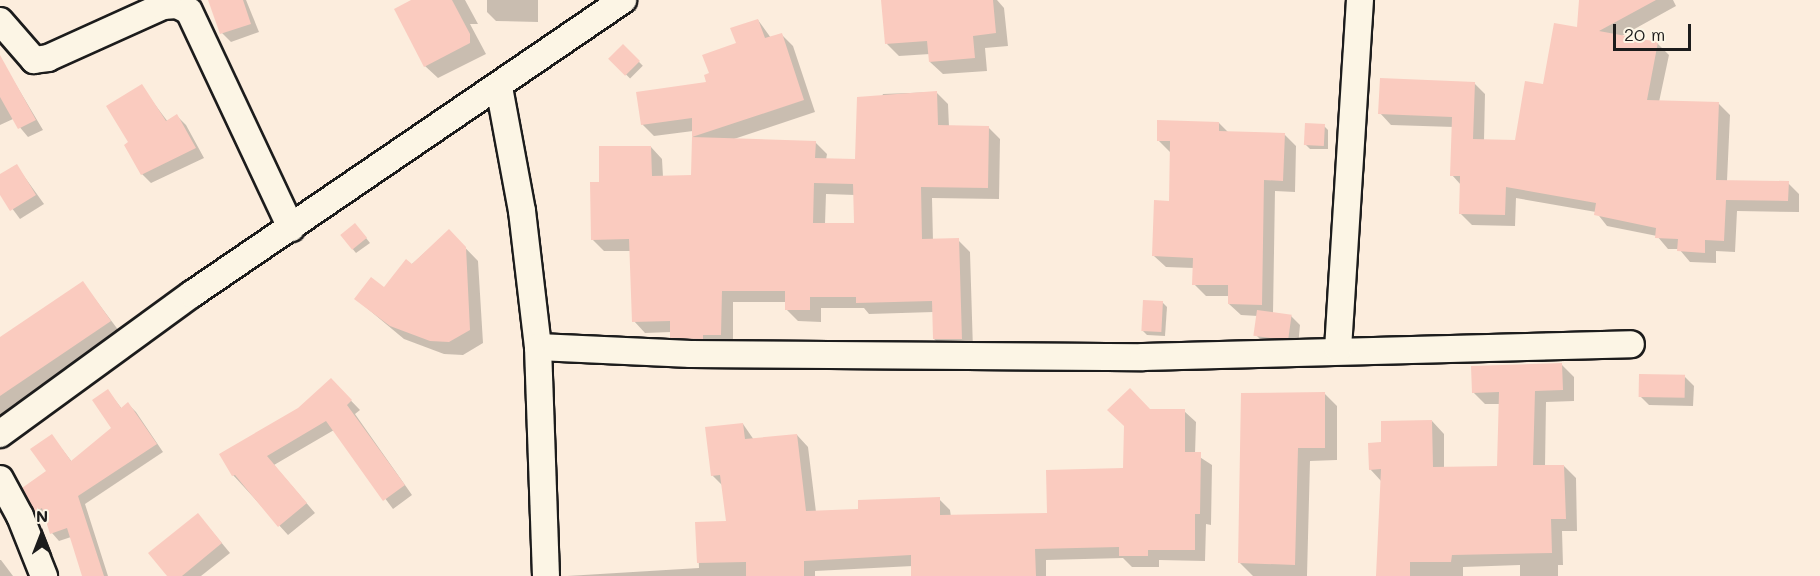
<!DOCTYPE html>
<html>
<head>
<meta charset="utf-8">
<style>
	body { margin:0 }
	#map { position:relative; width:1820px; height:576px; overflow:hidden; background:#fceddd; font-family:Mali,sans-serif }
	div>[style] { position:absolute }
	.shadow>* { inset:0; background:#0003; transform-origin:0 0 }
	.building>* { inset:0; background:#facbbf; transform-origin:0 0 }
	.roads { filter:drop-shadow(2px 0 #1c1c1c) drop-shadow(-2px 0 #1c1c1c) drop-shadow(0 2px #1c1c1c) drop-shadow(0 -2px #1c1c1c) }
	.minor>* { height:26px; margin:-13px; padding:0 13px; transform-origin:13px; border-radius:13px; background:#fcf5e5 }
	span { translate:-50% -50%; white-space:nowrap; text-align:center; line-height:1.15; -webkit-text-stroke:5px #fcf5e5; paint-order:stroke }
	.north { position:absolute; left:12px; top:504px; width:60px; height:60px; -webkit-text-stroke:4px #fcf5e5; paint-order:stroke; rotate:0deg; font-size:16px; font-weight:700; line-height:24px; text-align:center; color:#1c1c1c }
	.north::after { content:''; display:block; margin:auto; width:21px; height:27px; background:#1c1c1c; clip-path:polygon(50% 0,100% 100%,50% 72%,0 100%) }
	.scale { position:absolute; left:1613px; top:24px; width:78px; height:27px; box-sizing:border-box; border:3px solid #1c1c1c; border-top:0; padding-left:8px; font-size:18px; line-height:21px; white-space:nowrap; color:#1c1c1c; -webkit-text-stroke:4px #fcf5e5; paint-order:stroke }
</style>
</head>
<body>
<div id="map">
	<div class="shadow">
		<div style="clip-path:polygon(222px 0,246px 0,259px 32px,231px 42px,222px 33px)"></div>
		<div style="clip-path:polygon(414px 0,465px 0,478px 24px,470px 24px,486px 54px,438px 78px,425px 66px)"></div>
		<div style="clip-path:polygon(487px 0,538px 0,538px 22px,496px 21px,487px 12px)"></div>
		<div style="clip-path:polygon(883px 0,997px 0,1004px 8px,1008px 46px,985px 48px,987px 71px,943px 74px,930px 62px,930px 54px,899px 56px,887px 44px)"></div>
		<div style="clip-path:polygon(1581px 0,1673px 0,1676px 6px,1620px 37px,1657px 43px,1669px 55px,1659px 102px,1719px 104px,1730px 115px,1727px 181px,1788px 183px,1799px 194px,1799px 212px,1737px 211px,1735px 252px,1716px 251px,1716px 263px,1690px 262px,1679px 249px,1668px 249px,1657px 236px,1607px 226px,1596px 212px,1516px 198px,1515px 226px,1472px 225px,1460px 213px,1461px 185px,1452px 175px,1454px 127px,1391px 125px,1380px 113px,1474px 83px,1485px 94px,1484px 141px,1516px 142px,1578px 29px)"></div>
		<div style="clip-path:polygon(evenodd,758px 20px,771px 38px,781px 34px,793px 46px,815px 112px,731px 140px,815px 142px,827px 154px,826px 160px,856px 161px,883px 94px,936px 92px,948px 104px,949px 127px,988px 127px,1000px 139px,999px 199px,932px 198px,933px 241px,958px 240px,970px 252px,973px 350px,946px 350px,934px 339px,934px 312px,869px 314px,864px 308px,821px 308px,821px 322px,798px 321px,786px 309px,786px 302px,733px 302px,733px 346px,683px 349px,671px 337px,671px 332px,645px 333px,634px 321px,631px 251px,604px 251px,592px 239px,601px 184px,651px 147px,662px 159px,663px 177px,692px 176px,693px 131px,654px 136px,642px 124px,708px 83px,758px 20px,826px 194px,855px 195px,855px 225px,825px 224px,826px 194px)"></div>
		<div style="left:623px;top:46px;width:28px;height:18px;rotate:45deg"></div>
		<div style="clip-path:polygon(6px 68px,43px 130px,28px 137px,13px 119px,0 125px,0 72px)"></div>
		<div style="clip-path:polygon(141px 86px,168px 122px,177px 116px,186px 125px,204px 158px,151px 183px,142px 174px)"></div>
		<div style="clip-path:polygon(1219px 123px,1228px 132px,1284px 134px,1296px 146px,1295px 192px,1275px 191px,1273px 314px,1291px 316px,1300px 325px,1298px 346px,1265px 344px,1256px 335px,1258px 316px,1241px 315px,1229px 304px,1229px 296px,1206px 296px,1194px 284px,1194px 268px,1166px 267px,1154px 256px,1170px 202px,1170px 152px,1158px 140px)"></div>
		<div style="clip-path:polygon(1324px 126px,1328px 130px,1328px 149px,1310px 149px,1306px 145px)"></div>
		<div style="clip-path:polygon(16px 165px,44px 204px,20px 219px,0 192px,0 176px)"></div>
		<div style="clip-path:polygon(359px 229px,370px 243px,356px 253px,341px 235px)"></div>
		<div style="clip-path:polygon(449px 231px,478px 261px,483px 343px,463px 355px,444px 354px,404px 339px,356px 299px,384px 289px)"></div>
		<div style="clip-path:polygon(83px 283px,122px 335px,0 418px,0 339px)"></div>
		<div style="clip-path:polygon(1162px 302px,1167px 307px,1165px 336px,1147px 335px,1143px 331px)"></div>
		<div style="clip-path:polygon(1562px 365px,1574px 377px,1574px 401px,1546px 402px,1545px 467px,1564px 466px,1576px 478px,1577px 531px,1562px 531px,1563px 565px,1558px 565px,1558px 576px,1520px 576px,1520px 565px,1463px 567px,1463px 576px,1377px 576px,1382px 482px,1370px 469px,1383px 444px,1432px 421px,1444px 434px,1444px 469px,1498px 468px,1500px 404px,1485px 404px,1473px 392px)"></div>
		<div style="clip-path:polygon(1685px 377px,1694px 386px,1693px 406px,1649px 405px,1640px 396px)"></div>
		<div style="clip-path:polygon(331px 380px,360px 410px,355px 414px,412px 495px,393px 509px,334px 430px,274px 465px,315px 513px,288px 535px,233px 475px)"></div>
		<div style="clip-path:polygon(108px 391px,122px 409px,128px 404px,136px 412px,163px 452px,85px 504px,108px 576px,84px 576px,71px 537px,59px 541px,52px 533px,46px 517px,43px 519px,36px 511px,48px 472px,52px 436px,72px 462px,113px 428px)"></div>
		<div style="clip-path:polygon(1324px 393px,1337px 406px,1337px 460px,1310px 461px,1307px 576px,1253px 576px,1240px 563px)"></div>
		<div style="clip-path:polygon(1150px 410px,1184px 411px,1196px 422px,1195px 454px,1212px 465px,1211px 525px,1206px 524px,1205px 561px,1159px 560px,1159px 567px,1132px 567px,1123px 558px,1046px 560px,1046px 576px,913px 576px,913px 566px,815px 571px,815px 576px,567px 576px,699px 568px,697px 524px,727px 522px,723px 486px,712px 475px,743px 424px,754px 440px,797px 435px,808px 447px,816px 512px,860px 510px,939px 499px,950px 510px,951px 517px,1049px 515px,1125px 470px)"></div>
		<div style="clip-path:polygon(206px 524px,230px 553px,201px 576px,169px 576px)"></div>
		<div style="clip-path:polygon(0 560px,1px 560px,13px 576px,0 576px)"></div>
	</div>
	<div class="building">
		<div style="clip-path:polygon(208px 0,243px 0,251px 24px,220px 34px)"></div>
		<div style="clip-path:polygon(411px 0,452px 0,470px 34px,470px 43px,424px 67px,394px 9px)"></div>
		<div style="clip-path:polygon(881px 0,993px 0,996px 33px,973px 36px,975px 58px,929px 62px,927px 41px,885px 44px)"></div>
		<div style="clip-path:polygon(1579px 0,1656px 0,1599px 31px,1658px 42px,1647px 100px,1719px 102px,1716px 180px,1789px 181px,1788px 201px,1726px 200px,1724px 241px,1705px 240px,1705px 253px,1677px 251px,1678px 239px,1655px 238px,1656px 228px,1594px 215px,1596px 203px,1506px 187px,1505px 215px,1459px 214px,1460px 176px,1450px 176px,1452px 117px,1378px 114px,1380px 78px,1475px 82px,1473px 139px,1515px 140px,1525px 81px,1543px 84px,1554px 23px,1577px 27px)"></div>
		<div style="clip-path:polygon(758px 19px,765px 38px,782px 33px,804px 100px,692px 137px,692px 118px,641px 125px,636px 92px,706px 82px,704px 75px,709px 73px,702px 55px,736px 43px,730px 28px)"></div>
		<div style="left:623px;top:44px;width:24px;height:21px;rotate:45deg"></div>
		<div style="clip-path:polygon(0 55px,36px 120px,18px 129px,0 97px)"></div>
		<div style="clip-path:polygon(142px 84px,166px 121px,177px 114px,196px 148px,141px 175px,124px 145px,128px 142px,106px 106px)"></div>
		<div style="clip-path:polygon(evenodd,937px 91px,938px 125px,989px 126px,988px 188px,921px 187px,922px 239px,959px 238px,962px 339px,933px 339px,932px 301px,856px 303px,856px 297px,810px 297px,810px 310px,785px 310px,785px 291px,722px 291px,721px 335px,703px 335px,703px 339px,670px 338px,670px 321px,632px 322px,629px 239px,591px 240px,590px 182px,599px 182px,599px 146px,651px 146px,652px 176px,691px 175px,692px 137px,816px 141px,815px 158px,855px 159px,857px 97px,937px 91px,814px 183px,853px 184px,854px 223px,813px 223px,814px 183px)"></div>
		<div style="clip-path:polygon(1157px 120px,1219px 122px,1219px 131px,1285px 133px,1283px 181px,1264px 180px,1262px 305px,1228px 304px,1228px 285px,1192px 285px,1193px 258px,1152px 256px,1154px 200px,1169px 201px,1170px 141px,1157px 141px)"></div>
		<div style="left:1305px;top:123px;width:20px;height:22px;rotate:3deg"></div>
		<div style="clip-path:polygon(17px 164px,36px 195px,10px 211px,0 195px,0 174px)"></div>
		<div style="left:355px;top:223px;width:19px;height:19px;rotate:51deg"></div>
		<div style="clip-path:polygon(449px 229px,466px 247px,470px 330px,449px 342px,430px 341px,390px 326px,354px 299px,371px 277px,384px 287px,406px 259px,412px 264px)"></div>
		<div style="clip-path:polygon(83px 281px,111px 321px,0 396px,0 337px)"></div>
		<div style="left:1143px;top:300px;width:20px;height:31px;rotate:3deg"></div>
		<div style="left:1257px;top:310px;width:35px;height:26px;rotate:8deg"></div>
		<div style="clip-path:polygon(1562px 363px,1563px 390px,1535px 391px,1533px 465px,1564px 465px,1566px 519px,1551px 519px,1552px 553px,1452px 555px,1451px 562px,1410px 562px,1410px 576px,1376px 576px,1381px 469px,1369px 470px,1368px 443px,1381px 442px,1381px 421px,1432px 420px,1433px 467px,1497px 466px,1499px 392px,1472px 393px,1471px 366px)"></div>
		<div style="left:1639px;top:374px;width:46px;height:23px;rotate:1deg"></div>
		<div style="clip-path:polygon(331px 378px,352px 400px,347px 405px,405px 485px,383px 501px,326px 421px,267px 456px,307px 503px,278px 527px,235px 475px,232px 476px,219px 454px,298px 408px)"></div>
		<div style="clip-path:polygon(1130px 388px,1150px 409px,1185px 409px,1185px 452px,1201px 452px,1200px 514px,1195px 514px,1195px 550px,1148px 550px,1148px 556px,1119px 556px,1119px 547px,1035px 549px,1036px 576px,911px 576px,911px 555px,804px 561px,804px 576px,746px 576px,746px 562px,697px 563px,695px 522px,726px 521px,720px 475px,711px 476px,705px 427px,743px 423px,745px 439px,797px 434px,806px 511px,858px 509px,858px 500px,940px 497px,940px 515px,1047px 513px,1046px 470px,1123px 468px,1124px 426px,1107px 410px)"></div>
		<div style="clip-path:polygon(108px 389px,121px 408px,128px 402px,157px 444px,78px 496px,104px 576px,82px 576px,67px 528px,50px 534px,42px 508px,35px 512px,22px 488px,46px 471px,30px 449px,52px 434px,71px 461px,111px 428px,92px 400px)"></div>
		<div style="clip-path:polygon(1325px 392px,1325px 448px,1298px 448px,1295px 565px,1238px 563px,1241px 393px)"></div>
		<div style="clip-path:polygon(198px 513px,222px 543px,182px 576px,167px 576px,148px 553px)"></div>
	</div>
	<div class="roads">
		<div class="minor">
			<div style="left:0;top:21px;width:52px;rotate:48.9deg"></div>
			<div style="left:34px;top:60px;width:14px;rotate:-8deg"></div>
			<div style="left:48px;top:58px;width:126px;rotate:-24.3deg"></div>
			<div style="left:163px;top:6px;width:14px;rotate:-4deg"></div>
			<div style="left:177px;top:5px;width:13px;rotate:27deg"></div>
			<div style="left:189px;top:11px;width:240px;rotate:64.8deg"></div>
			<div style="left:499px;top:87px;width:126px;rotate:79.5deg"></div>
			<div style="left:522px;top:211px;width:137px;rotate:83.3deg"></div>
			<div style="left:538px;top:347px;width:229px;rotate:88deg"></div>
			<div style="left:538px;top:347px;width:153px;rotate:2.6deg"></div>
			<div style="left:691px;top:354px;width:452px;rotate:0.4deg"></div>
			<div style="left:1143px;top:357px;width:488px;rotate:-1.5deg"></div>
			<div style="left:1338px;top:349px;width:350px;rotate:-86.4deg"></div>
			<div style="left:0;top:434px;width:238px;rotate:-36.1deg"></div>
			<div style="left:192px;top:294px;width:522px;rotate:-34.3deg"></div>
			<div style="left:0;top:479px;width:42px;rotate:61.6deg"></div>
			<div style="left:20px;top:516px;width:65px;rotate:68.2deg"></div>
		</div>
	</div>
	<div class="north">N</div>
	<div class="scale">20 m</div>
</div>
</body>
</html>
